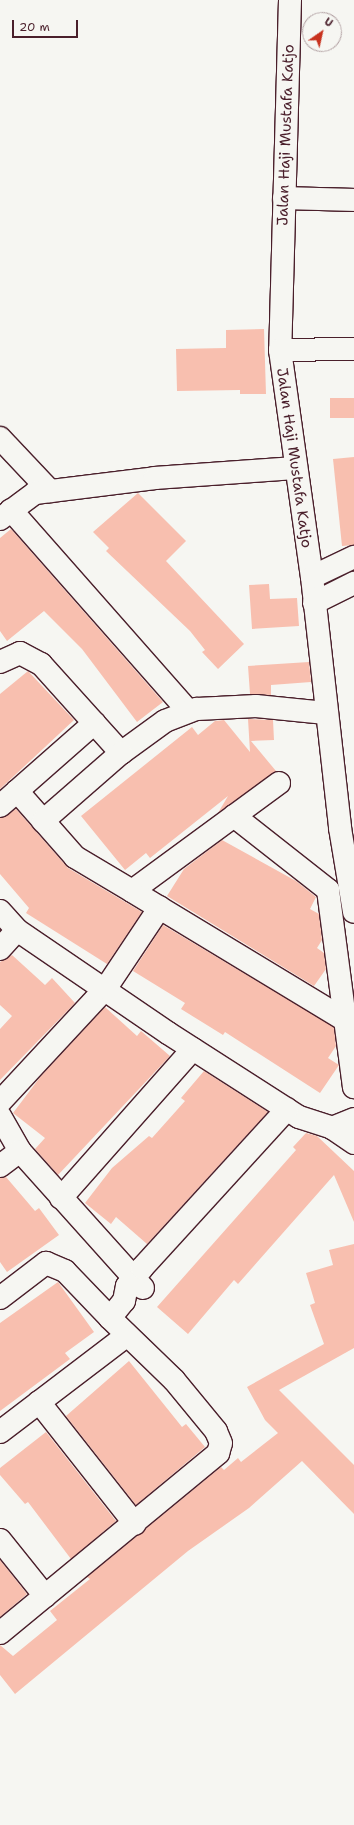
<!DOCTYPE html>
<html>
<head>
<meta charset="utf-8">
<style>
	body { margin:0 }
	#map { position:relative; width:354px; height:1825px; overflow:hidden; background:#f6f6f2; font-family:"Shantell Sans",sans-serif }
	div>[style] { position:absolute }
	.building>* { inset:0; background:#f8bfaf; transform-origin:0 0 }
	.roads { filter:drop-shadow(1px 0 #4a1f2b) drop-shadow(-1px 0 #4a1f2b) drop-shadow(0 1px #4a1f2b) drop-shadow(0 -1px #4a1f2b) }
	.street>* { height:22px; margin:-11px; padding:0 11px; transform-origin:11px; border-radius:11px; background:#f6f6f2 }
	span { translate:-50% -50%; white-space:nowrap; text-align:center; line-height:1.15; -webkit-text-stroke:3px #f6f6f2; paint-order:stroke }
	.street-label { font-size:15px; color:#4a1f2b }
	.north { position:absolute; left:302px; top:12px; width:40px; height:40px; box-sizing:border-box; background:#f6f6f2; border:1px solid #b1a0a2; border-radius:50%; rotate:34deg; font-size:11px; font-weight:700; line-height:16px; text-align:center; color:#4a1f2b }
	.north::after { content:''; display:block; margin:auto; width:14px; height:18px; background:#c8321e; clip-path:polygon(50% 0,100% 100%,50% 72%,0 100%) }
	.scale { position:absolute; left:12px; top:20px; width:66px; height:18px; box-sizing:border-box; border:2px solid #4a1f2b; border-top:0; padding-left:5px; font-size:12px; line-height:14px; white-space:nowrap; color:#4a1f2b; -webkit-text-stroke:3px #f6f6f2; paint-order:stroke }
</style>
</head>
<body>
<div id="map">
	<div class="building">
		<div style="clip-path:polygon(264px 329px,266px 394px,240px 394px,240px 390px,177px 391px,176px 349px,226px 348px,226px 330px)"></div>
		<div style="left:354px;top:398px;width:20px;height:24px;rotate:90deg"></div>
		<div style="clip-path:polygon(354px 457px,354px 545px,342px 546px,333px 459px)"></div>
		<div style="clip-path:polygon(138px 493px,186px 541px,166px 561px,244px 644px,218px 669px,202px 652px,205px 650px,190px 631px,106px 551px,109px 548px,93px 532px)"></div>
		<div style="clip-path:polygon(11px 529px,163px 702px,137px 722px,82px 649px,44px 611px,7px 641px,0 631px,0 538px)"></div>
		<div style="clip-path:polygon(269px 584px,270px 599px,297px 598px,299px 626px,252px 629px,249px 585px)"></div>
		<div style="clip-path:polygon(309px 662px,311px 682px,271px 685px,271px 695px,250px 694px,248px 666px)"></div>
		<div style="clip-path:polygon(28px 671px,74px 720px,0 789px,0 694px)"></div>
		<div style="clip-path:polygon(248px 719px,273px 720px,274px 740px,251px 741px,276px 771px,218px 813px,228px 796px,150px 858px,146px 853px,125px 870px,81px 816px,192px 727px,198px 735px,215px 721px,224px 720px,250px 752px)"></div>
		<div style="clip-path:polygon(16px 809px,68px 868px,142px 912px,107px 964px,26px 913px,29px 908px,0 874px,0 818px)"></div>
		<div style="clip-path:polygon(222px 840px,296px 881px,316px 897px,310px 909px,319px 914px,322px 940px,317px 948px,324px 953px,326px 969px,314px 986px,167px 896px,184px 869px)"></div>
		<div style="clip-path:polygon(163px 925px,334px 1027px,336px 1046px,328px 1058px,339px 1065px,320px 1093px,225px 1032px,223px 1035px,181px 1009px,185px 1003px,133px 971px)"></div>
		<div style="clip-path:polygon(12px 955px,45px 985px,52px 978px,75px 1003px,0 1080px,0 1029px,12px 1016px,0 1005px,0 962px)"></div>
		<div style="clip-path:polygon(105px 1007px,137px 1036px,141px 1031px,170px 1056px,58px 1175px,35px 1149px,45px 1138px,13px 1113px,41px 1076px)"></div>
		<div style="clip-path:polygon(204px 1071px,268px 1112px,147px 1244px,116px 1217px,111px 1224px,85px 1203px,112px 1168px,149px 1136px,152px 1138px,185px 1101px,181px 1098px)"></div>
		<div style="clip-path:polygon(306px 1133px,317px 1136px,354px 1171px,354px 1222px,334px 1175px,238px 1284px,234px 1280px,188px 1334px,157px 1307px,296px 1150px,293px 1147px)"></div>
		<div style="clip-path:polygon(6px 1177px,35px 1211px,39px 1208px,59px 1235px,7px 1272px,0 1262px,0 1178px)"></div>
		<div style="clip-path:polygon(354px 1244px,354px 1348px,279px 1390px,354px 1465px,354px 1514px,302px 1461px,249px 1508px,188px 1551px,15px 1694px,0 1675px,0 1645px,13px 1656px,57px 1620px,50px 1611px,90px 1579px,87px 1577px,221px 1467px,224px 1470px,238px 1458px,241px 1462px,278px 1433px,265px 1420px,247px 1387px,324px 1344px,310px 1305px,315px 1303px,306px 1273px,333px 1265px,329px 1250px)"></div>
		<div style="clip-path:polygon(58px 1282px,94px 1332px,65px 1353px,70px 1359px,0 1411px,0 1323px)"></div>
		<div style="clip-path:polygon(129px 1361px,182px 1427px,186px 1424px,205px 1447px,136px 1505px,66px 1416px)"></div>
		<div style="clip-path:polygon(46px 1432px,116px 1521px,71px 1559px,28px 1502px,25px 1504px,0 1475px,0 1468px)"></div>
		<div style="clip-path:polygon(0 1560px,27px 1594px,0 1617px)"></div>
	</div>
	<div class="roads">
		<div class="street">
			<div style="left:290px;top:0;width:350px;rotate:91.6deg"></div>
			<div style="left:280px;top:350px;width:229px;rotate:82deg"></div>
			<div style="left:312px;top:577px;width:253px;rotate:83.6deg"></div>
			<div style="left:340px;top:828px;width:85px;rotate:80.5deg"></div>
			<div style="left:284px;top:198px;width:70px;rotate:1.6deg"></div>
			<div style="left:280px;top:350px;width:74px;rotate:-0.8deg"></div>
			<div style="left:0;top:438px;width:73px;rotate:46.7deg"></div>
			<div style="left:11px;top:510px;width:268px;rotate:48.6deg"></div>
			<div style="left:0;top:519px;width:44px;rotate:-36.6deg"></div>
			<div style="left:35px;top:493px;width:121px;rotate:-7.1deg"></div>
			<div style="left:155px;top:478px;width:140px;rotate:-4.1deg"></div>
			<div style="left:312px;top:577px;width:47px;rotate:-25.5deg"></div>
			<div style="left:314px;top:603px;width:45px;rotate:-26.6deg"></div>
			<div style="left:0;top:662px;width:22px;rotate:-24deg"></div>
			<div style="left:20px;top:653px;width:24px;rotate:28deg"></div>
			<div style="left:41px;top:664px;width:120px;rotate:48deg"></div>
			<div style="left:121px;top:753px;width:54px;rotate:-36deg"></div>
			<div style="left:165px;top:721px;width:34px;rotate:-21deg"></div>
			<div style="left:197px;top:709px;width:59px;rotate:-2.9deg"></div>
			<div style="left:256px;top:706px;width:70px;rotate:5.7deg"></div>
			<div style="left:279px;top:783px;width:182px;rotate:143.7deg"></div>
			<div style="left:132px;top:891px;width:251px;rotate:31.2deg"></div>
			<div style="left:17px;top:791px;width:103px;rotate:-41.4deg"></div>
			<div style="left:0;top:806px;width:23px;rotate:-41deg"></div>
			<div style="left:17px;top:791px;width:88px;rotate:48.7deg"></div>
			<div style="left:75px;top:857px;width:66px;rotate:30.8deg"></div>
			<div style="left:234px;top:816px;width:120px;rotate:38.2deg"></div>
			<div style="left:328px;top:890px;width:199px;rotate:82.5deg"></div>
			<div style="left:43px;top:821px;width:103px;rotate:-41.1deg"></div>
			<div style="left:0;top:911px;width:25px;rotate:48deg"></div>
			<div style="left:0;top:949px;width:25px;rotate:-48deg"></div>
			<div style="left:17px;top:930px;width:183px;rotate:34.3deg"></div>
			<div style="left:168px;top:1033px;width:156px;rotate:32.7deg"></div>
			<div style="left:299px;top:1117px;width:35px;rotate:18deg"></div>
			<div style="left:332px;top:1128px;width:27px;rotate:34deg"></div>
			<div style="left:0;top:1102px;width:156px;rotate:-47.1deg"></div>
			<div style="left:106px;top:988px;width:97px;rotate:-56.3deg"></div>
			<div style="left:0;top:1116px;width:40px;rotate:60.3deg"></div>
			<div style="left:20px;top:1151px;width:184px;rotate:48.1deg"></div>
			<div style="left:332px;top:1128px;width:24px;rotate:-22deg"></div>
			<div style="left:0;top:1166px;width:25px;rotate:-37deg"></div>
			<div style="left:61px;top:1198px;width:199px;rotate:-48.5deg"></div>
			<div style="left:0;top:1298px;width:58px;rotate:-37.3deg"></div>
			<div style="left:46px;top:1263px;width:21px;rotate:23deg"></div>
			<div style="left:65px;top:1271px;width:65px;rotate:46.2deg"></div>
			<div style="left:39px;top:1402px;width:155px;rotate:51.8deg"></div>
			<div style="left:0;top:1432px;width:158px;rotate:-37.3deg"></div>
			<div style="left:0;top:1540px;width:72px;rotate:51.2deg"></div>
			<div style="left:0;top:1633px;width:283px;rotate:-39.5deg"></div>
			<div style="left:218px;top:1453px;width:10px;rotate:-73deg"></div>
			<div style="left:221px;top:1443px;width:13px;rotate:-113deg"></div>
			<div style="left:216px;top:1431px;width:66px;rotate:-129.5deg"></div>
			<div style="left:174px;top:1380px;width:89px;rotate:-135.9deg"></div>
			<div style="left:110px;top:1318px;width:22px;rotate:-51deg"></div>
			<div style="left:124px;top:1301px;width:15px;rotate:-79deg"></div>
			<div style="left:127px;top:1286px;width:23px;rotate:-50deg"></div>
			<div style="left:142px;top:1268px;width:215px;rotate:-47.6deg"></div>
		</div>
	</div>
	<div class="street-label">
		<span style="left:286px;top:135px;rotate:-88deg">Jalan Haji Mustafa Katjo</span>
		<span style="left:294px;top:458px;rotate:82deg">Jalan Haji Mustafa Katjo</span>
	</div>
	<div class="north">U</div>
	<div class="scale">20 m</div>
</div>
</body>
</html>
